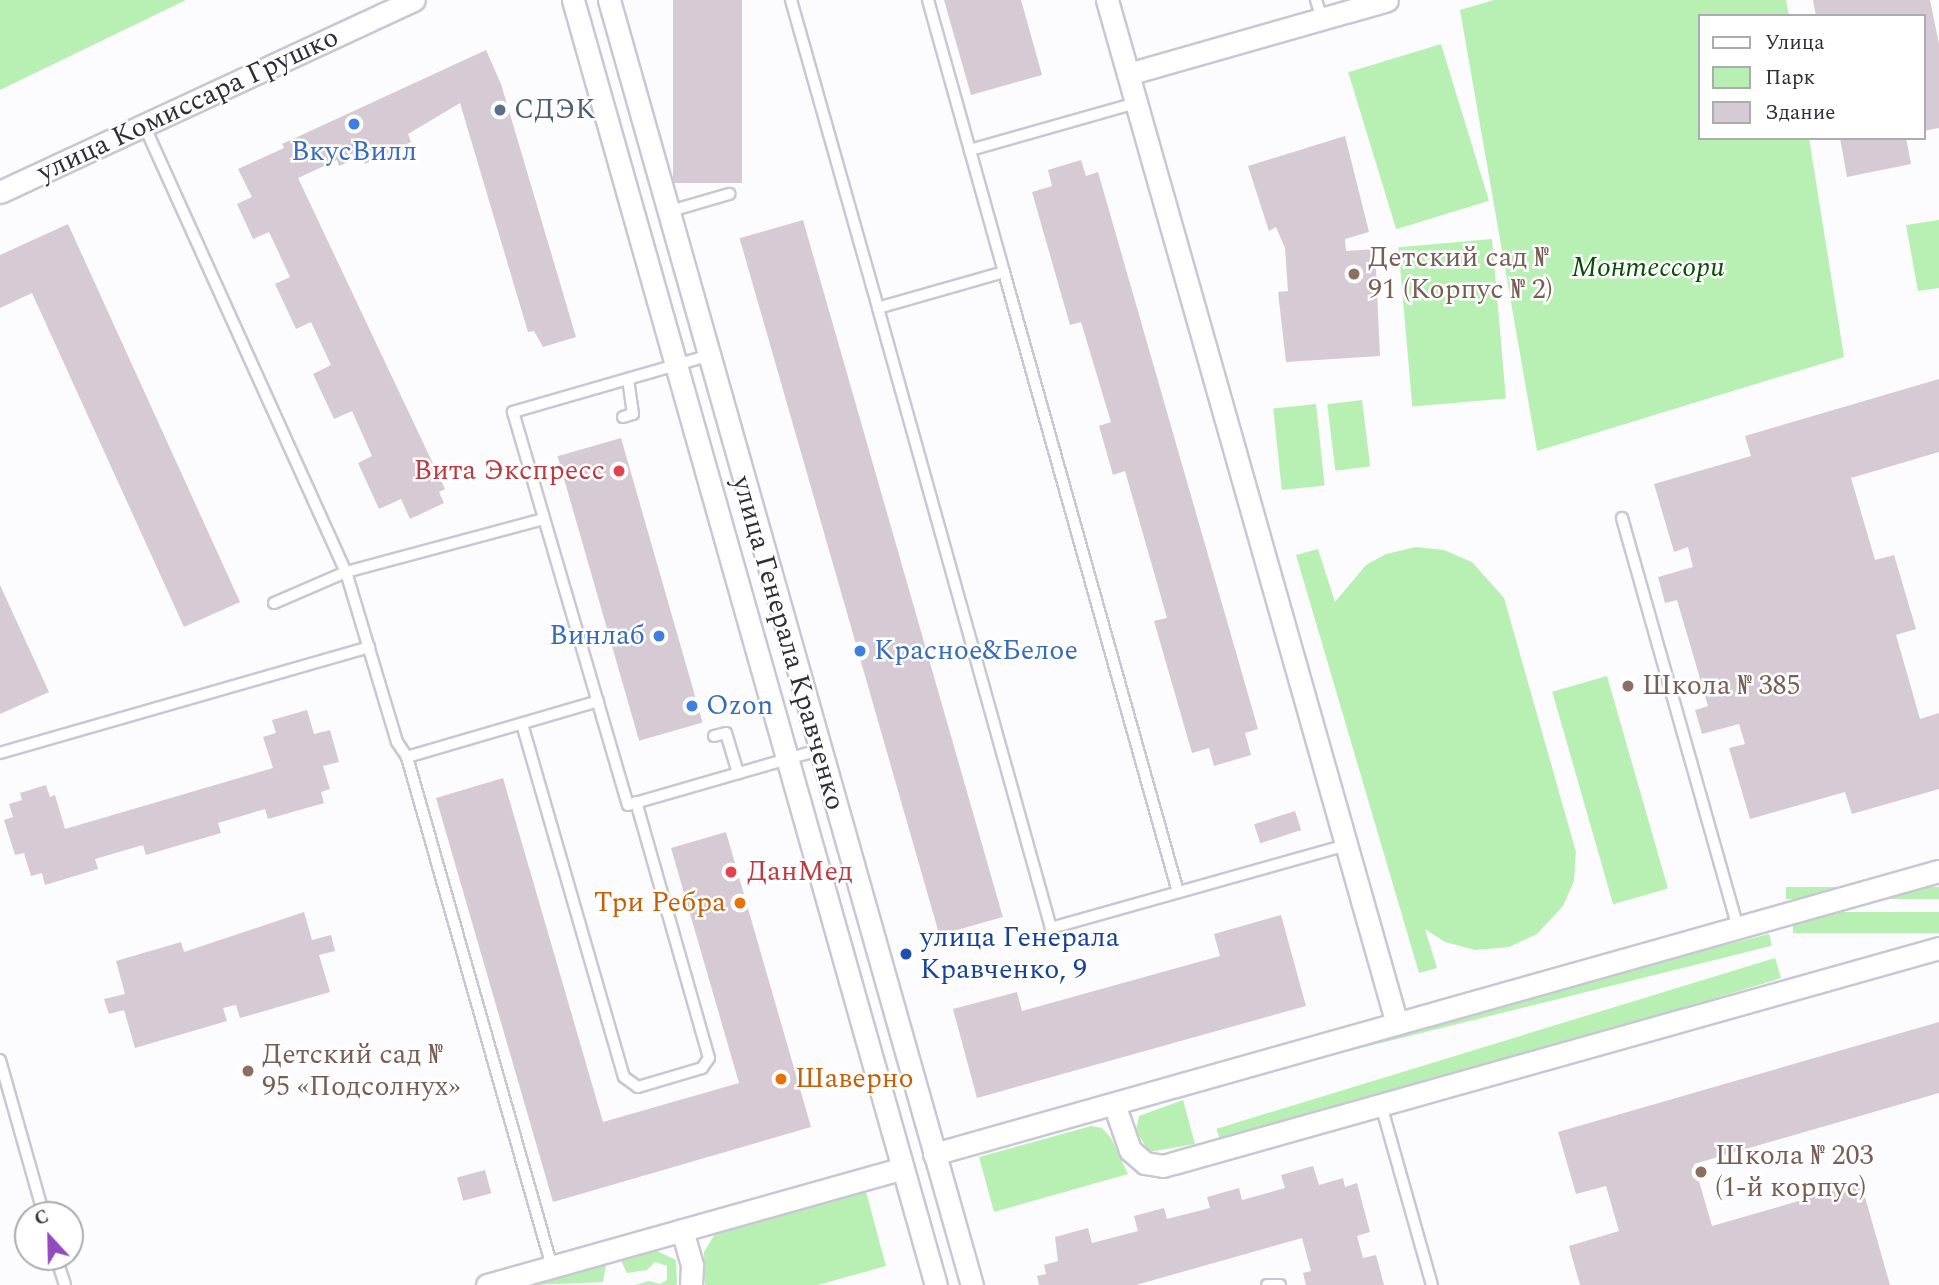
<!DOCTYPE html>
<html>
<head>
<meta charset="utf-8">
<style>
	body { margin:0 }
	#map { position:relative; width:1939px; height:1285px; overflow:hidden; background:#fcfbfe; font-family:Spectral,serif }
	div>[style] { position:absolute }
	.green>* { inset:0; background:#b8f0b3; transform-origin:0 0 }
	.building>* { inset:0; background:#d6cad5; transform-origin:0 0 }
	.roads { filter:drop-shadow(2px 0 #c9c7d5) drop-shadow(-2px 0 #c9c7d5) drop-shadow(0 2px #c9c7d5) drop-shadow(0 -2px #c9c7d5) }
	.lane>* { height:10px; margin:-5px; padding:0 5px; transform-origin:5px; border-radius:5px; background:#fff }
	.street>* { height:21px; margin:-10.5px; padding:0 10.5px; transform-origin:10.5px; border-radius:10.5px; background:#fff }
	.dots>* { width:19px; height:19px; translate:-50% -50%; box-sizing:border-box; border:4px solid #fff; border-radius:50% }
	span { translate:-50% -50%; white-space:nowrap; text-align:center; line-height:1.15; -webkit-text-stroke:5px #fff; paint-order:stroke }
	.street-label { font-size:28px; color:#302f34 }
	.service-label { font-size:28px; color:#4e5e75 }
	.left { translate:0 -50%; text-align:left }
	.shop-label { font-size:28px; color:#366cbe }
	.right { translate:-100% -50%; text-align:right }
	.education-label { font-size:28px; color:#785e54 }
	.park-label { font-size:28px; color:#045005; font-style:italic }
	.health-label { font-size:28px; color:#be3a42 }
	.food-label { font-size:28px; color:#c56008 }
	.transit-label { font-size:28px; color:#164399 }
	.legend { position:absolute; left:1698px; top:14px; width:228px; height:126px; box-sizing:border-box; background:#fff; border:2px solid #acacae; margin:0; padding:9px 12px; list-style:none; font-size:21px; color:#302f34 }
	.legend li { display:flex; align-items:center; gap:14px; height:35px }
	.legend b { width:35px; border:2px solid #acacae }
	.north { position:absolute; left:14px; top:1201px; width:70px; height:70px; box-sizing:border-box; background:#fff; border:2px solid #acacae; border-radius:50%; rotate:338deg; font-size:19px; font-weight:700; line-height:28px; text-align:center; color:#302f34 }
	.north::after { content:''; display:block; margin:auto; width:24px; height:32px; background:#924bbe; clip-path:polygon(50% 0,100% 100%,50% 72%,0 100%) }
</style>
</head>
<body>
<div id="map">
	<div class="green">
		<div style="clip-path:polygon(0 0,186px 0,0 90px)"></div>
		<div style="clip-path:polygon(1494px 0,1786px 0,1789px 16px,1699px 16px,1699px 138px,1809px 138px,1844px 357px,1537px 451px,1460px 10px)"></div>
		<div style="left:1441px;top:44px;width:164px;height:97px;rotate:73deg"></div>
		<div style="clip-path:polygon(1939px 220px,1939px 288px,1918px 291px,1906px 225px)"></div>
		<div style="left:1492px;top:239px;width:160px;height:94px;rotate:85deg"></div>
		<div style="left:1362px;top:400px;width:67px;height:35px;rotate:83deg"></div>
		<div style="left:1316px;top:404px;width:82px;height:43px;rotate:84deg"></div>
		<div style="clip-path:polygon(1416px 547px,1444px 550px,1472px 562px,1504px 598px,1576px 852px,1574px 881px,1563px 906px,1537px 934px,1509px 947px,1475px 950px,1445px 942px,1425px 929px,1437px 968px,1419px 973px,1296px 555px,1318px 549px,1335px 602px,1366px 565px,1386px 554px)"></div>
		<div style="left:1607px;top:676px;width:221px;height:57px;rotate:74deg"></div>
		<div style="left:1939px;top:887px;width:12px;height:153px;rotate:90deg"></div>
		<div style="left:1939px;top:912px;width:21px;height:146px;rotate:90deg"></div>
		<div style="left:1769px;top:934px;width:12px;height:586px;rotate:76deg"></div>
		<div style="left:1775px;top:958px;width:21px;height:584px;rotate:73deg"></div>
		<div style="clip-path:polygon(1183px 1100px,1195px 1144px,1149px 1152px,1136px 1130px,1139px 1116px)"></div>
		<div style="clip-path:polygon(1091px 1126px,1102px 1128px,1111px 1138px,1128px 1174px,994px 1212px,979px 1157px)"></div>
		<div style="clip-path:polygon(866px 1192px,886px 1266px,818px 1285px,705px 1285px,704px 1252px,715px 1234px)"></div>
		<div style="clip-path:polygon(657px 1251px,676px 1260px,677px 1283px,676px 1285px,635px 1285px,649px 1281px,660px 1284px,667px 1280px,667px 1266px,655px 1262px,647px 1270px,627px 1273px,621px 1261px)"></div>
		<div style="clip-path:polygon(606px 1265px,603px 1282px,536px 1285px)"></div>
	</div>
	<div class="building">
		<div style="left:673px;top:0;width:69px;height:183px"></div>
		<div style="clip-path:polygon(944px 0,1021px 0,1042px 75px,971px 95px)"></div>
		<div style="clip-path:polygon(1813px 0,1930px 0,1939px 44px,1939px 128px,1923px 131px,1923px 16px,1816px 16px)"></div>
		<div style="clip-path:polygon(486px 50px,501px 84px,576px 337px,543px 347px,534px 331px,528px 332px,460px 103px,408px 134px,411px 142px,365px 164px,361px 156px,339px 166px,337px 160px,298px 178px,445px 489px,439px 492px,444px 503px,410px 519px,401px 499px,379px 509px,358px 463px,372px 456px,352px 411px,334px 419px,313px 374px,331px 365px,311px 322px,296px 329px,275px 284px,290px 277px,269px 232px,253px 239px,237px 204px,252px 197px,238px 169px,284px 148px,282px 144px)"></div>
		<div style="clip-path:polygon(1345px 136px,1369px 232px,1345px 239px,1346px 251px,1375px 249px,1380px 356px,1286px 362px,1278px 292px,1288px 291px,1285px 248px,1276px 227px,1269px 231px,1248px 166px)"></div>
		<div style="clip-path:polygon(1840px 138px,1906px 138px,1911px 164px,1847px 177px)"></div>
		<div style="clip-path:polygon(1081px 160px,1086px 176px,1098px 172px,1258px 729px,1245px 733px,1251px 755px,1214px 766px,1209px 748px,1192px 753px,1154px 621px,1167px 618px,1125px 471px,1113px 475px,1099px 426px,1111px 422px,1081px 322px,1070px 325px,1032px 192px,1052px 186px,1048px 170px)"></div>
		<div style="left:803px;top:220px;width:725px;height:66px;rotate:74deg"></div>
		<div style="clip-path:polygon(68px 224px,240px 602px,184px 627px,32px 293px,0 308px,0 255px)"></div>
		<div style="clip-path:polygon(1939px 379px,1939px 452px,1851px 478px,1875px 560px,1894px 555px,1916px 629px,1896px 635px,1920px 719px,1939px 713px,1939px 789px,1852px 814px,1845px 792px,1750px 819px,1729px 748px,1745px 744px,1739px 724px,1702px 734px,1695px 710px,1708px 706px,1677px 600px,1665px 603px,1658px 577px,1693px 567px,1688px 547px,1674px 552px,1654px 484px,1751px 456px,1745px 436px)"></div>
		<div style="left:621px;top:438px;width:296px;height:66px;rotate:74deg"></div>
		<div style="clip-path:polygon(0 585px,49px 692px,0 714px)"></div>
		<div style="clip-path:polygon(307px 710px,314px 734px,330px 730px,339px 762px,323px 766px,330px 789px,321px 792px,324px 803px,268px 819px,265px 809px,218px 823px,221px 833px,146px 855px,143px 845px,95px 859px,98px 869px,45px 885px,42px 873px,31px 876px,24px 853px,15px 855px,4px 820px,13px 817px,9px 804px,22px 800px,20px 793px,46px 785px,50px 797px,55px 795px,65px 829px,273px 768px,263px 737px,276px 733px,272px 720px)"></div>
		<div style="clip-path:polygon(503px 778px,603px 1122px,739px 1083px,671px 848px,726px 832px,811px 1127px,553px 1202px,436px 798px)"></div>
		<div style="left:1295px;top:811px;width:20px;height:43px;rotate:72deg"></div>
		<div style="clip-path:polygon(304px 912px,312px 940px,331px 935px,335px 951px,319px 955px,330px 992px,240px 1018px,236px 1005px,223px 1008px,227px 1021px,135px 1048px,124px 1010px,109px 1014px,104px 999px,125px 994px,116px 961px,181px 942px,184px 952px)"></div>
		<div style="clip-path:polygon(1281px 915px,1306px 1006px,977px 1098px,953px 1009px,1017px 992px,1022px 1011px,1220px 956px,1214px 934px)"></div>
		<div style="clip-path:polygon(1939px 1022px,1939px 1093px,1694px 1164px,1712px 1226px,1861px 1183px,1890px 1285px,1580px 1285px,1569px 1246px,1619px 1231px,1606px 1186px,1576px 1194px,1558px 1132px)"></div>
		<div style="clip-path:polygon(1313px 1166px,1319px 1185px,1343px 1178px,1345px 1187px,1357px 1183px,1370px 1232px,1357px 1236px,1363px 1258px,1376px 1255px,1384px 1285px,1306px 1285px,1303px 1273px,1311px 1271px,1302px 1238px,1136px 1285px,1039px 1285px,1037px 1276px,1046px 1274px,1044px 1265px,1058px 1261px,1055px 1237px,1088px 1228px,1092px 1243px,1138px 1231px,1134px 1216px,1164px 1208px,1167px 1219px,1210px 1208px,1207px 1197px,1239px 1188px,1242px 1200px,1285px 1188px,1281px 1175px)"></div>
		<div style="left:485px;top:1170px;width:24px;height:29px;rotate:75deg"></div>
	</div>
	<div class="roads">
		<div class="lane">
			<div style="left:791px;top:0;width:320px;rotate:74.2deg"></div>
			<div style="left:928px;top:0;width:282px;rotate:74.4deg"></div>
			<div style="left:1316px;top:0;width:19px;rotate:72deg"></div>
			<div style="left:144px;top:125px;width:491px;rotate:65.7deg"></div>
			<div style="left:346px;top:572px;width:177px;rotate:73.3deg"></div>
			<div style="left:397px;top:742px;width:18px;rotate:56deg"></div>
			<div style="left:407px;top:757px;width:530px;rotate:74.13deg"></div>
			<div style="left:970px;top:150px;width:173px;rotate:-15.8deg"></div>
			<div style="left:667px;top:212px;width:65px;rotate:-16.2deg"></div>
			<div style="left:707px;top:356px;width:202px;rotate:163.9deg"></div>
			<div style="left:513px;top:412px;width:409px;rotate:73.7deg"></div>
			<div style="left:628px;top:805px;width:198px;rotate:-16.1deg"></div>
			<div style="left:623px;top:417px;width:10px;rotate:-17deg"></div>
			<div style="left:633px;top:414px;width:35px;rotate:-98deg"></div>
			<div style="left:1622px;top:518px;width:426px;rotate:74.2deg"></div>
			<div style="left:274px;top:603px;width:78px;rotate:-23.3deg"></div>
			<div style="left:346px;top:572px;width:205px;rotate:-15deg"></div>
			<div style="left:522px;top:724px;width:367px;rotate:73.9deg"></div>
			<div style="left:624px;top:1077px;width:17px;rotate:36deg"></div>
			<div style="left:638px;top:1087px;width:67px;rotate:-16.5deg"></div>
			<div style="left:702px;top:1068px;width:12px;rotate:-55deg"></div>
			<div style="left:709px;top:1058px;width:266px;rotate:-105.9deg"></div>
			<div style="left:714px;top:736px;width:12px;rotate:-14deg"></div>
			<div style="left:726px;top:733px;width:42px;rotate:73.3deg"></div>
			<div style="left:0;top:753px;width:384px;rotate:-16deg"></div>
			<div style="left:407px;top:757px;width:199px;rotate:-16.3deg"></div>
			<div style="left:1178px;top:892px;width:644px;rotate:-105.68deg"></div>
			<div style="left:1004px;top:272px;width:131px;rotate:164.1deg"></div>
			<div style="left:878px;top:308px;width:644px;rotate:74.41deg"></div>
			<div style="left:1051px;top:928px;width:307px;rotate:-15.7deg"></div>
			<div style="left:0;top:1060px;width:161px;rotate:74.2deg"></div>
			<div style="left:1381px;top:1105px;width:187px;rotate:74.2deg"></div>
			<div style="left:56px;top:1257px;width:29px;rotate:72deg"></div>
			<div style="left:1267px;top:1285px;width:13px"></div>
		</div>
		<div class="street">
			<div style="left:573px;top:0;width:1335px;rotate:74.23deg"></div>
			<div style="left:609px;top:0;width:1335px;rotate:74.23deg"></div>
			<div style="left:1107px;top:0;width:1064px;rotate:74.19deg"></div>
			<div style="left:1128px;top:74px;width:269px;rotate:-15.9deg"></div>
			<div style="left:0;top:192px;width:456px;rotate:-24.9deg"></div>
			<div style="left:1114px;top:1104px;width:49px;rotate:70.8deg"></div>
			<div style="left:1130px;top:1150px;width:20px;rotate:41deg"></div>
			<div style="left:1145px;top:1163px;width:18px;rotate:9deg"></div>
			<div style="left:1163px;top:1166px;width:806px;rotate:-15.69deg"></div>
			<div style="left:934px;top:1154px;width:1044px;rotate:-15.73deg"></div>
			<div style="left:682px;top:1230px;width:37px;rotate:74deg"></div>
			<div style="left:692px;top:1266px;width:19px;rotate:93deg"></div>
			<div style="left:487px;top:1285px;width:431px;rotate:-15.7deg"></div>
		</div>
	</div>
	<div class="dots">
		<div style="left:500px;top:110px;background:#5c6f8a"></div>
		<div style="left:354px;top:124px;background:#3f7fe0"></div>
		<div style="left:1354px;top:274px;background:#8d6e63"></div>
		<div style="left:619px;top:471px;background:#e0444e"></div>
		<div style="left:659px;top:636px;background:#3f7fe0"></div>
		<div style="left:860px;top:651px;background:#3f7fe0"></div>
		<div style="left:1628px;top:686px;background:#8d6e63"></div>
		<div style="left:692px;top:706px;background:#3f7fe0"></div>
		<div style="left:731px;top:872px;background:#e0444e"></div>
		<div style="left:740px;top:903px;background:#e8710a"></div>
		<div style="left:906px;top:954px;background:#1a4fb4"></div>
		<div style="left:248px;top:1071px;background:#8d6e63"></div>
		<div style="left:781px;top:1079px;background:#e8710a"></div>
		<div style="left:1701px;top:1172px;background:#8d6e63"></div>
	</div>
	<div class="street-label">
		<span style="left:188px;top:105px;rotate:-25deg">улица Комиссара Грушко</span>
		<span style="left:788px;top:643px;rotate:74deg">улица Генерала Кравченко</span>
	</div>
	<div class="service-label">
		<span class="left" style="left:514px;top:110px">СДЭК</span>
	</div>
	<div class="shop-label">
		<span style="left:354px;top:152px">ВкусВилл</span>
		<span class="right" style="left:645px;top:636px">Винлаб</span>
		<span class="left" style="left:874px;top:651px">Красное&amp;Белое</span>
		<span class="left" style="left:706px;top:706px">Ozon</span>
	</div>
	<div class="education-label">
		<span class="left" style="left:1368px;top:274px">Детский сад №<br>91 (Корпус № 2)</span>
		<span class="left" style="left:1642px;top:686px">Школа № 385</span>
		<span class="left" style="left:262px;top:1071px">Детский сад №<br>95 «Подсолнух»</span>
		<span class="left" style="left:1715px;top:1172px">Школа № 203<br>(1-й корпус)</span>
	</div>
	<div class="park-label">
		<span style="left:1648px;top:268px">Монтессори</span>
	</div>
	<div class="health-label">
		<span class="right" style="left:605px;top:471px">Вита Экспресс</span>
		<span class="left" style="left:747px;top:872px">ДанМед</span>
	</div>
	<div class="food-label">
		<span class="right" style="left:726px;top:903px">Три Ребра</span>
		<span class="left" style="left:795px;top:1079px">Шаверно</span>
	</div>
	<div class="transit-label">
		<span class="left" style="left:920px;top:954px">улица Генерала<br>Кравченко, 9</span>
	</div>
	<ul class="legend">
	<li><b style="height:9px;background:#fff"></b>Улица</li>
	<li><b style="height:19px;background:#b8f0b3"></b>Парк</li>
	<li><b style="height:19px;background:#d6cad5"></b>Здание</li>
	</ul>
	<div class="north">С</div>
</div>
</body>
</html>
